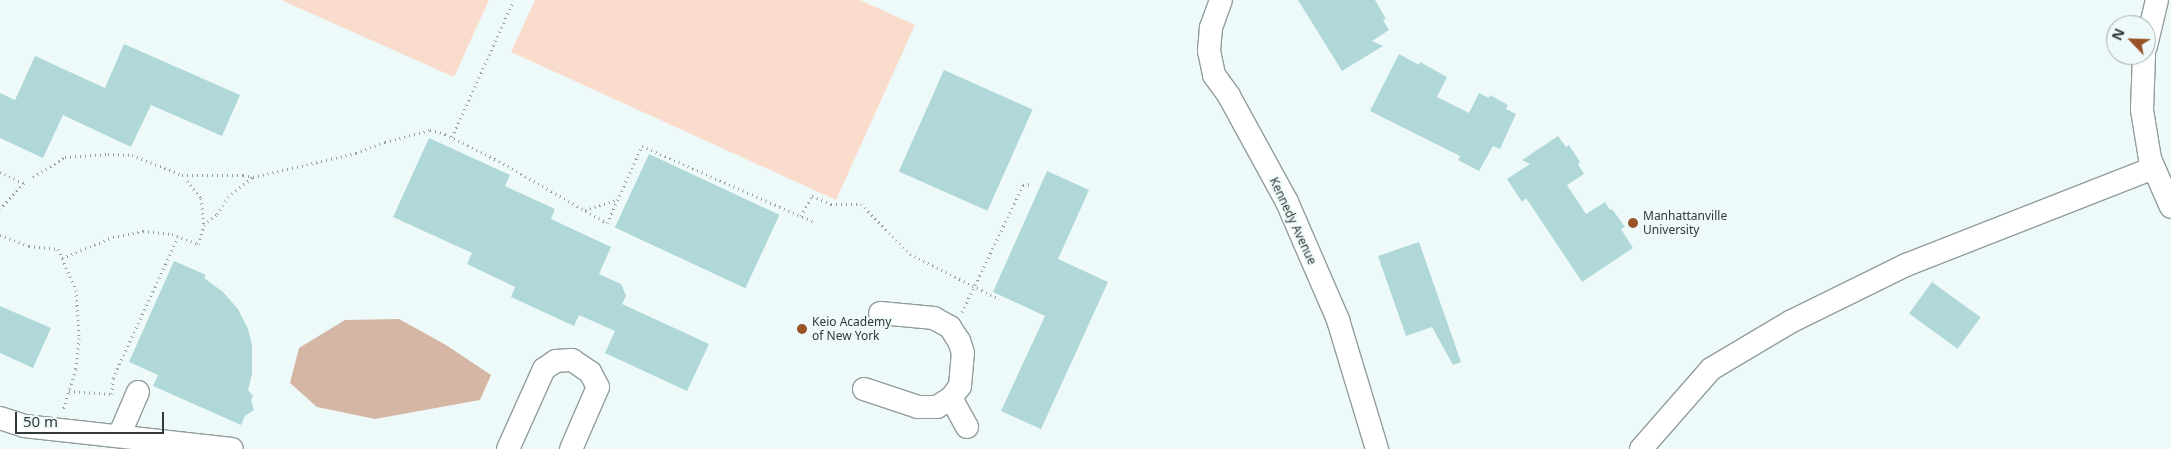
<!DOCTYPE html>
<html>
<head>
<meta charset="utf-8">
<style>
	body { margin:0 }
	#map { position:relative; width:2171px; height:449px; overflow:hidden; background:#eefaf9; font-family:"Noto Sans",sans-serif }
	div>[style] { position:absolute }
	.green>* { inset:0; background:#f9dccc }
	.water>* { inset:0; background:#d5b6a5 }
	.building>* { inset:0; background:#b0d8d8; transform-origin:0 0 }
	.path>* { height:3px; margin-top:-1.5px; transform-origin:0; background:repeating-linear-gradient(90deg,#959e9d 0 1px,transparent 0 5px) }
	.roads { filter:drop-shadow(1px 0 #929d9d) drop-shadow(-1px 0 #929d9d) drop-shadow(0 1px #929d9d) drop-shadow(0 -1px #929d9d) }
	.minor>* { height:22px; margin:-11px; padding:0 11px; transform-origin:11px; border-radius:11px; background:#fff }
	.dots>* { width:14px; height:14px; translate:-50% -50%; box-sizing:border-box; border:2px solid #eefaf9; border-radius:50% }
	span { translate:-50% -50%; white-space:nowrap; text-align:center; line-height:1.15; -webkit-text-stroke:4px #eefaf9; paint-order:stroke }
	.poi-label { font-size:12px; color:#333838 }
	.left { translate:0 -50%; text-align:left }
	.street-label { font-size:12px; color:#333838 }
	.north { position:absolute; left:2106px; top:15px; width:50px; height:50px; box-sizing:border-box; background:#eefaf9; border:1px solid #a3acac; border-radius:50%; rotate:294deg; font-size:14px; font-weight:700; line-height:20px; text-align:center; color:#333838 }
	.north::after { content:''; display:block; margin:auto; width:18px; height:22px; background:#985327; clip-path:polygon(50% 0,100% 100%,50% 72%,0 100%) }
	.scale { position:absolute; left:15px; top:412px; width:149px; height:22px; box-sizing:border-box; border:2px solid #333838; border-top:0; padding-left:6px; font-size:15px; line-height:18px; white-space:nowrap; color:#333838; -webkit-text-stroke:4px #eefaf9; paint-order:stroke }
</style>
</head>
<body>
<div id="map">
	<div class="green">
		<div style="clip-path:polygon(281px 0,489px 0,454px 77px)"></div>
		<div style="clip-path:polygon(535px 0,860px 0,915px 25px,836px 200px,511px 52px)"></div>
	</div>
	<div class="water">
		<div style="clip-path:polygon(399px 319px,446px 345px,491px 375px,480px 400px,375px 419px,317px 407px,290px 383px,299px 348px,345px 320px)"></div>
	</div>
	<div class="building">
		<div style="clip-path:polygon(1298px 0,1375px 0,1386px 19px,1383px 20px,1389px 30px,1372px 41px,1383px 46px,1342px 71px)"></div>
		<div style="clip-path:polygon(124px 44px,240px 95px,222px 136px,151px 105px,131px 147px,63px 115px,43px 158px,0 138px,0 93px,15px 100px,35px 56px,105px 88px)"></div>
		<div style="clip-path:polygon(1399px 54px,1419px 65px,1420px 62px,1447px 77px,1437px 97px,1469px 113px,1479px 93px,1489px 98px,1490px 95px,1508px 105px,1506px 109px,1516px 114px,1500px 149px,1493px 146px,1479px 171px,1458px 160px,1460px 156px,1370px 111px)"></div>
		<div style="left:944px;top:70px;width:97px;height:111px;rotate:24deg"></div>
		<div style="clip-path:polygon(1558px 136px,1566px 147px,1569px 145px,1580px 162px,1578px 164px,1584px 174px,1567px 185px,1586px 214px,1605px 202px,1610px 210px,1612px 209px,1625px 227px,1621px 229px,1633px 248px,1582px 282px,1526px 198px,1522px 202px,1507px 179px,1530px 164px,1522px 160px)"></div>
		<div style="clip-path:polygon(429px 138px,510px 175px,505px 186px,555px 209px,551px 219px,611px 247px,599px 274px,621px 284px,626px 296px,622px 304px,709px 344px,687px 391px,605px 353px,615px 331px,579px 315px,574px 326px,511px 297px,515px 287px,467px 264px,472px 253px,393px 217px)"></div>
		<div style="left:649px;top:154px;width:144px;height:81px;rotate:25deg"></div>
		<div style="clip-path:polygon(1047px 171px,1089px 190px,1058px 259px,1108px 282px,1041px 429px,1001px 411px,1045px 316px,993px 292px)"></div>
		<div style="clip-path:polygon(1419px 242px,1461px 362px,1453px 365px,1432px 327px,1406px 336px,1378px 256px)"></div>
		<div style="clip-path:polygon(174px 261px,206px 275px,204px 278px,223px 292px,238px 309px,248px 329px,252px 345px,252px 374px,248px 390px,253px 396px,251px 400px,254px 410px,245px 416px,241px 425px,153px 386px,158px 375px,129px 362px)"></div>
		<div style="left:1932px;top:282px;width:60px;height:39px;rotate:36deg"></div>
		<div style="clip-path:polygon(0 306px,51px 328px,33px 368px,0 353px)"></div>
	</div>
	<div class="path">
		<div style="left:452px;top:137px;width:150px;rotate:-65.7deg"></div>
		<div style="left:0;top:172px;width:26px;rotate:25deg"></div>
		<div style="left:24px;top:183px;width:35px;rotate:133deg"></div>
		<div style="left:33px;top:177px;width:38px;rotate:-32deg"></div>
		<div style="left:65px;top:157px;width:43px;rotate:-4deg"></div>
		<div style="left:108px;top:154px;width:24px;rotate:2deg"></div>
		<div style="left:132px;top:155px;width:54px;rotate:21.8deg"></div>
		<div style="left:182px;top:175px;width:61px"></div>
		<div style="left:243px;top:175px;width:10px;rotate:11deg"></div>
		<div style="left:253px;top:177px;width:106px;rotate:-13.1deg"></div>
		<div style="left:356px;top:153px;width:31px;rotate:-21deg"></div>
		<div style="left:385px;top:142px;width:47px;rotate:-14.9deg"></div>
		<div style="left:430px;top:130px;width:16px;rotate:15deg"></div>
		<div style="left:445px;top:134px;width:60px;rotate:26.6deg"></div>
		<div style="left:499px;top:161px;width:125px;rotate:29.9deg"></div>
		<div style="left:607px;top:223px;width:85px;rotate:-65.6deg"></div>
		<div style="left:642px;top:146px;width:188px;rotate:23.8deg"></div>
		<div style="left:187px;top:181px;width:22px;rotate:51deg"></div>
		<div style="left:201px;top:198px;width:27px;rotate:84deg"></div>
		<div style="left:204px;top:225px;width:17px;rotate:-40deg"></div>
		<div style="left:217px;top:214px;width:20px;rotate:-57deg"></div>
		<div style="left:228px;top:197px;width:32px;rotate:-39deg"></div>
		<div style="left:585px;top:210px;width:33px;rotate:-18deg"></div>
		<div style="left:801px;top:216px;width:23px;rotate:-61deg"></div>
		<div style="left:812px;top:196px;width:21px;rotate:23deg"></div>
		<div style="left:831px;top:204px;width:30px"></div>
		<div style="left:861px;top:204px;width:70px;rotate:45.6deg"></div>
		<div style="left:910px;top:254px;width:100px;rotate:26.8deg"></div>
		<div style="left:0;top:235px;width:31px;rotate:21deg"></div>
		<div style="left:29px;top:246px;width:29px;rotate:6deg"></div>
		<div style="left:58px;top:249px;width:45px;rotate:66.3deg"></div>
		<div style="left:76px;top:290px;width:48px;rotate:86.4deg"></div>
		<div style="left:79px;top:338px;width:31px;rotate:96deg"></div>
		<div style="left:76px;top:369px;width:43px;rotate:107.6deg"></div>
		<div style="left:62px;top:258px;width:55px;rotate:-22.4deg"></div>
		<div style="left:113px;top:237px;width:31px;rotate:-11deg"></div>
		<div style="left:143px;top:231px;width:29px;rotate:6deg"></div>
		<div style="left:172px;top:234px;width:28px;rotate:21deg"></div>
		<div style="left:198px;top:244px;width:20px;rotate:-72deg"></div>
		<div style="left:962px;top:312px;width:141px;rotate:-64.3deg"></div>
		<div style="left:1023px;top:185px;width:8px;rotate:-7deg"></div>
		<div style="left:69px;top:391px;width:43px;rotate:4deg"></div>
		<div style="left:112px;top:394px;width:16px;rotate:-86deg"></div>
		<div style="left:113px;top:378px;width:155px;rotate:-65.3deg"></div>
	</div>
	<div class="roads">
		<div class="minor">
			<div style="left:1221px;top:0;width:30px;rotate:110deg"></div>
			<div style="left:1211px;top:28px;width:23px;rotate:95deg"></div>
			<div style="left:1209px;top:51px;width:25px;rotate:78deg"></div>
			<div style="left:1214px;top:75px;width:26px;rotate:54deg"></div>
			<div style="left:1229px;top:96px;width:121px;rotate:61.3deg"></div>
			<div style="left:1287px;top:202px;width:129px;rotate:66.6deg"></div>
			<div style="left:1338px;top:320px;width:135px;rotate:73.2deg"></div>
			<div style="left:2146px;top:46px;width:47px;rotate:-76.6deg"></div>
			<div style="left:2144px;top:55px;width:55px;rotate:92.1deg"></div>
			<div style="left:2142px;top:110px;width:50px;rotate:80.7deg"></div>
			<div style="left:2150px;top:159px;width:52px;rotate:66.4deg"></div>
			<div style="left:864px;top:389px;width:57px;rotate:18.4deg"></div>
			<div style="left:918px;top:407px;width:19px"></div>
			<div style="left:937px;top:407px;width:17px;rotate:-33deg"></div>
			<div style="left:951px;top:398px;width:15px;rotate:-53deg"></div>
			<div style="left:960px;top:386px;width:33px;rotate:-85deg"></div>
			<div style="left:963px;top:353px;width:13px;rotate:-108deg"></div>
			<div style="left:959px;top:341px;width:17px;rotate:-123deg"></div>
			<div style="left:950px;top:327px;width:18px;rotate:-151deg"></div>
			<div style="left:934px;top:318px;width:54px;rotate:-174.7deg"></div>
			<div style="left:951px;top:398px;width:33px;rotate:61deg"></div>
			<div style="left:0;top:418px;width:25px;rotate:18deg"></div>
			<div style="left:24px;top:426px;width:209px;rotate:6.3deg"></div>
			<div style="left:119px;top:436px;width:48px;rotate:-66.6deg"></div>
			<div style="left:508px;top:449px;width:88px;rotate:-65.8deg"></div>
			<div style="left:544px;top:369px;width:14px;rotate:-34deg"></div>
			<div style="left:556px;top:361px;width:16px;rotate:-4deg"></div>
			<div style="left:572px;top:360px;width:22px;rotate:34deg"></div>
			<div style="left:590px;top:372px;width:17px;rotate:62deg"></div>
			<div style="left:598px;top:387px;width:68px;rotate:113.5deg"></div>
			<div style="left:1641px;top:449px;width:106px;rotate:-48.8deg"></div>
			<div style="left:1711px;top:369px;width:94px;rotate:-30.7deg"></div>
			<div style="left:1792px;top:321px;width:127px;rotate:-26.2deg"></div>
			<div style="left:1906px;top:265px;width:265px;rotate:-21.4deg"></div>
		</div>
	</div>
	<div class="dots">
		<div style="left:1633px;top:223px;background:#985327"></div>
		<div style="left:802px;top:329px;background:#985327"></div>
	</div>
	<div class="poi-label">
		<span class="left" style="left:1643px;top:223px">Manhattanville<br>University</span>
		<span class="left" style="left:812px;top:329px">Keio Academy<br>of New York</span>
	</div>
	<div class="street-label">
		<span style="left:1293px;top:221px;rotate:65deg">Kennedy Avenue</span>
	</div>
	<div class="north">N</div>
	<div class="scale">50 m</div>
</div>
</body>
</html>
